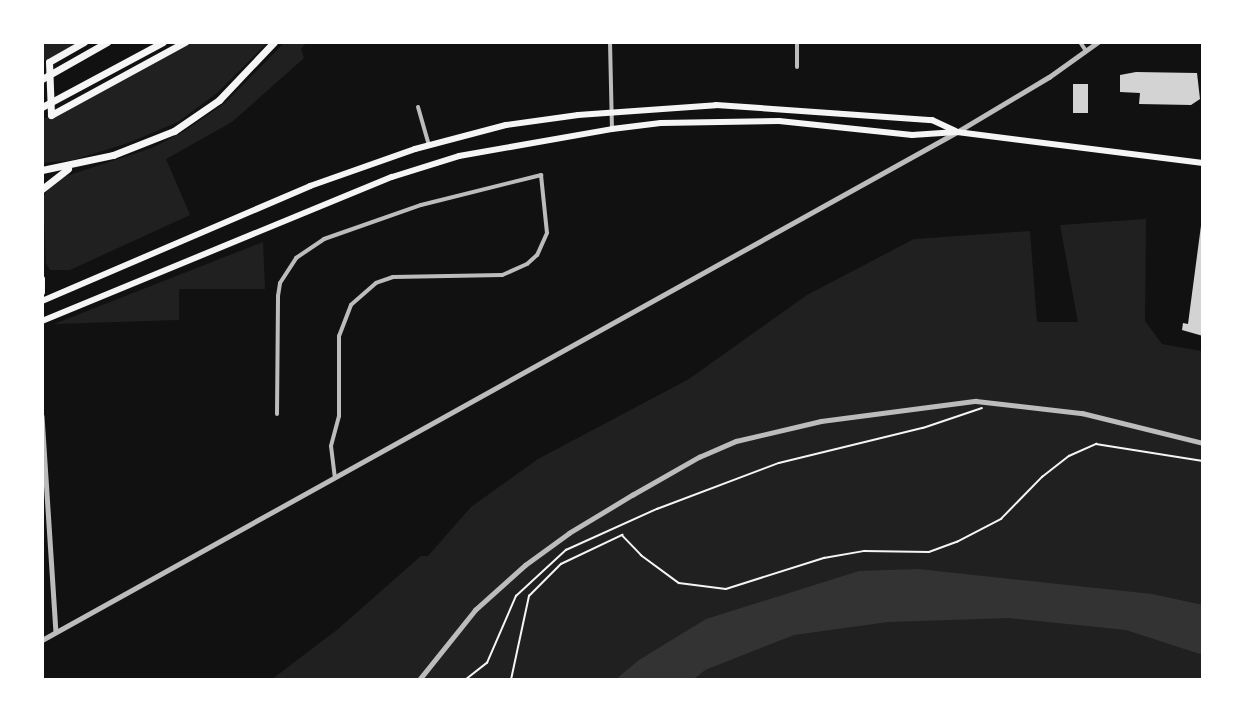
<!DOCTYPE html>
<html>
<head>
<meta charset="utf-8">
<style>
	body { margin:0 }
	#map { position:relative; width:1245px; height:722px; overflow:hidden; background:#111; font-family:Signika,sans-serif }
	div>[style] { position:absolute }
	.green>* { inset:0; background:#202020 }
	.water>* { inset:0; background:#333 }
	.building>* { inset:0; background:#d3d3d3; transform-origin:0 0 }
	.path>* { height:1.5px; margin:-0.75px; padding:0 0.75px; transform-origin:0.75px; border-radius:0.75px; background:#f5f5f5 }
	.minor>* { height:4px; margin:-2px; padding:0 2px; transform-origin:2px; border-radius:2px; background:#bcbcbc }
	.tertiary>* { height:4.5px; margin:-2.25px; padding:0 2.25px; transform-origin:2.25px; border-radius:2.25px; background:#bcbcbc }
	.secondary>* { height:5px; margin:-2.5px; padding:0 2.5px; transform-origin:2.5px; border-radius:2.5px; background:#f5f5f5 }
	.primary>* { height:6px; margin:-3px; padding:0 3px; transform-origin:3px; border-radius:3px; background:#f5f5f5 }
	.motorway>* { height:7px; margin:-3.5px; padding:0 3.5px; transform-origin:3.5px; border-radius:3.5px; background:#f5f5f5 }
	span { translate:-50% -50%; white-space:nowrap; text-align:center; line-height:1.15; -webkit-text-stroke:6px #fff; paint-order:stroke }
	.frame { position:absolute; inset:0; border:44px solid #fff; pointer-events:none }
</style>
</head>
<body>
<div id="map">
	<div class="green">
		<div style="clip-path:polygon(42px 42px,84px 42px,42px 62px)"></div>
		<div style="clip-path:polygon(185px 42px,268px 42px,217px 93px,178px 122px,128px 143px,73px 160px,42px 163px,42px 120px)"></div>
		<div style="clip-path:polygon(285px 42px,307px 42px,301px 49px,304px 58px,232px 122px,166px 159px,190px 215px,70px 270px,50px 270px,46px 263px,43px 197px,54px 180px,152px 148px,183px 132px,225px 103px)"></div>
		<div style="clip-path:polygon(1146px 219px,1145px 321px,1162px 344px,1201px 351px,1203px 343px,1203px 680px,271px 680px,338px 629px,421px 556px,428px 556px,471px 507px,538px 459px,689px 379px,807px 295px,914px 239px,1030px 231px,1037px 322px,1078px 322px,1060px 225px)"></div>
		<div style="clip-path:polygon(263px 242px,265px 289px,179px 289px,179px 320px,54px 324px)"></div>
	</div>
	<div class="water">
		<div style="clip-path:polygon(918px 569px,1152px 594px,1203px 605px,1203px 655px,1126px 630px,1009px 618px,888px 622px,794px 635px,705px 670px,693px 680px,615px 680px,639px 660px,706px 619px,859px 571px)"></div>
	</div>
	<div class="building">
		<div style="clip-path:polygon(1136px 72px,1197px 73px,1200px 99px,1191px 105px,1139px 104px,1140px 93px,1120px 92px,1120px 75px)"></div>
		<div style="left:1073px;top:84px;width:15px;height:29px"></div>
		<div style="clip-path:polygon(1202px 218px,1203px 218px,1203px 336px,1182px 330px,1183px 323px,1188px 324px)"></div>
	</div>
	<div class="path">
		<div style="left:465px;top:680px;width:28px;rotate:-38deg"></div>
		<div style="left:487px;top:663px;width:73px;rotate:-66.6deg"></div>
		<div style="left:516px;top:596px;width:68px;rotate:-42.6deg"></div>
		<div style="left:566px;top:550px;width:100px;rotate:-24.3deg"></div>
		<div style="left:657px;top:509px;width:130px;rotate:-20.7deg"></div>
		<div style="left:779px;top:463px;width:148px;rotate:-13.7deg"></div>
		<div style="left:923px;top:428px;width:62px;rotate:-18.7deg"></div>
		<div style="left:511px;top:680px;width:86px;rotate:-77.9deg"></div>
		<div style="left:529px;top:596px;width:45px;rotate:-45deg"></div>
		<div style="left:561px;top:564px;width:68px;rotate:-25.4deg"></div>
		<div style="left:622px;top:535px;width:28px;rotate:46deg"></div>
		<div style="left:641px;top:555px;width:47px;rotate:36.4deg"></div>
		<div style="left:679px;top:583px;width:47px;rotate:7.3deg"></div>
		<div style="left:726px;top:589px;width:103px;rotate:-17.6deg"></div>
		<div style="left:824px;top:558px;width:41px;rotate:-9.9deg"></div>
		<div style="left:864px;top:551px;width:65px;rotate:0.9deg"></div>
		<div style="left:929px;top:552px;width:30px;rotate:-20deg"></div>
		<div style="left:957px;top:542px;width:50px;rotate:-27.6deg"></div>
		<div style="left:1001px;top:519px;width:59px;rotate:-45.7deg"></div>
		<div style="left:1042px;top:477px;width:34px;rotate:-38deg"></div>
		<div style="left:1069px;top:456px;width:30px;rotate:-24deg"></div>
		<div style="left:1096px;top:444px;width:108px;rotate:9deg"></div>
	</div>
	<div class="minor">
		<div style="left:610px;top:42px;width:87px;rotate:88.7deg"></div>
		<div style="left:1080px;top:42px;width:11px;rotate:56deg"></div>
		<div style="left:797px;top:67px;width:25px;rotate:-90deg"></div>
		<div style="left:418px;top:107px;width:40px;rotate:74deg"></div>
		<div style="left:277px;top:414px;width:118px;rotate:-89.5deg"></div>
		<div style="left:278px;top:296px;width:13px;rotate:-81deg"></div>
		<div style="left:280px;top:283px;width:30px;rotate:-57deg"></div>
		<div style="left:296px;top:258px;width:34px;rotate:-34deg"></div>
		<div style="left:324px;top:239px;width:103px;rotate:-19.3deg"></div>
		<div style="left:421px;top:205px;width:124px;rotate:-14deg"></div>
		<div style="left:541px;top:175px;width:58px;rotate:84.1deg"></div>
		<div style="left:547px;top:233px;width:24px;rotate:114deg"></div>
		<div style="left:537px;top:255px;width:13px;rotate:138deg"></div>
		<div style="left:527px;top:264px;width:27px;rotate:156deg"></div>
		<div style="left:502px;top:275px;width:109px;rotate:178.9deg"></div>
		<div style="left:393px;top:277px;width:18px;rotate:161deg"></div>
		<div style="left:376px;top:283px;width:33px;rotate:139deg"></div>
		<div style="left:351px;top:305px;width:33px;rotate:111deg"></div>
		<div style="left:339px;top:336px;width:80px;rotate:90deg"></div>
		<div style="left:339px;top:416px;width:31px;rotate:105deg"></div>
		<div style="left:331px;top:446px;width:32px;rotate:83deg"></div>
	</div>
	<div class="tertiary">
		<div style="left:42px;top:416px;width:216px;rotate:86.3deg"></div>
		<div style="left:42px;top:640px;width:1047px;rotate:-29.04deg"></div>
		<div style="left:957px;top:132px;width:107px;rotate:-30.9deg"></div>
		<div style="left:1049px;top:77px;width:60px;rotate:-35.5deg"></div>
		<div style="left:419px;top:680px;width:90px;rotate:-51.3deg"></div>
		<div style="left:475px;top:610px;width:67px;rotate:-42deg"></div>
		<div style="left:525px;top:565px;width:54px;rotate:-36deg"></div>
		<div style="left:569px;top:533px;width:74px;rotate:-31.1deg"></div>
		<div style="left:632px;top:495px;width:77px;rotate:-29.6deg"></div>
		<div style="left:699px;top:457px;width:40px;rotate:-23.4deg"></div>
		<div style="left:736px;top:441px;width:87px;rotate:-13.2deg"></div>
		<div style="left:821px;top:421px;width:156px;rotate:-7.4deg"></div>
		<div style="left:976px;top:401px;width:107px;rotate:6.5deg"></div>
		<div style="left:1082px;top:413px;width:125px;rotate:13.9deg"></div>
	</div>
	<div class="secondary">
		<div style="left:42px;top:278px;width:14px;rotate:90deg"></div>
	</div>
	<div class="primary">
		<div style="left:42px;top:301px;width:292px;rotate:-23.2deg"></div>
		<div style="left:310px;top:186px;width:111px;rotate:-19.4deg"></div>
		<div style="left:415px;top:149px;width:94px;rotate:-14.8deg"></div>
		<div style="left:506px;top:125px;width:73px;rotate:-7.9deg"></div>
		<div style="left:578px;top:115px;width:138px;rotate:-4.1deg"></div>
		<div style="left:716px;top:105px;width:217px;rotate:4deg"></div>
		<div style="left:932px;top:120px;width:26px;rotate:25deg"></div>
		<div style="left:42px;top:321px;width:378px;rotate:-22.4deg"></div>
		<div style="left:392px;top:177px;width:70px;rotate:-17.4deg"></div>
		<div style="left:459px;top:156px;width:155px;rotate:-10deg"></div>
		<div style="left:612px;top:129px;width:49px;rotate:-7deg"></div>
		<div style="left:661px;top:123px;width:118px;rotate:-1deg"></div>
		<div style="left:779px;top:121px;width:134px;rotate:6deg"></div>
		<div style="left:912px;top:135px;width:45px;rotate:-3.8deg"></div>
		<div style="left:957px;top:132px;width:248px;rotate:7.2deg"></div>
	</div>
	<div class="motorway">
		<div style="left:84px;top:42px;width:40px;rotate:150.3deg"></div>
		<div style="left:49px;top:62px;width:53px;rotate:87.8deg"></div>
		<div style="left:51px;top:115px;width:153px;rotate:-28.6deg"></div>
		<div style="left:42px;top:79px;width:75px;rotate:-29.6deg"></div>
		<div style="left:42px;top:107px;width:137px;rotate:-28.2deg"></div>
		<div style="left:42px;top:170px;width:73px;rotate:-11.9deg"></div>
		<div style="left:113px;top:155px;width:66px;rotate:-21.5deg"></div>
		<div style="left:174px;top:131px;width:55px;rotate:-34.6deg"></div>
		<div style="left:219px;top:100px;width:80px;rotate:-46.5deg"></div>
		<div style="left:42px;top:189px;width:33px;rotate:-38deg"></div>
	</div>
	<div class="frame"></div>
</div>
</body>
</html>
